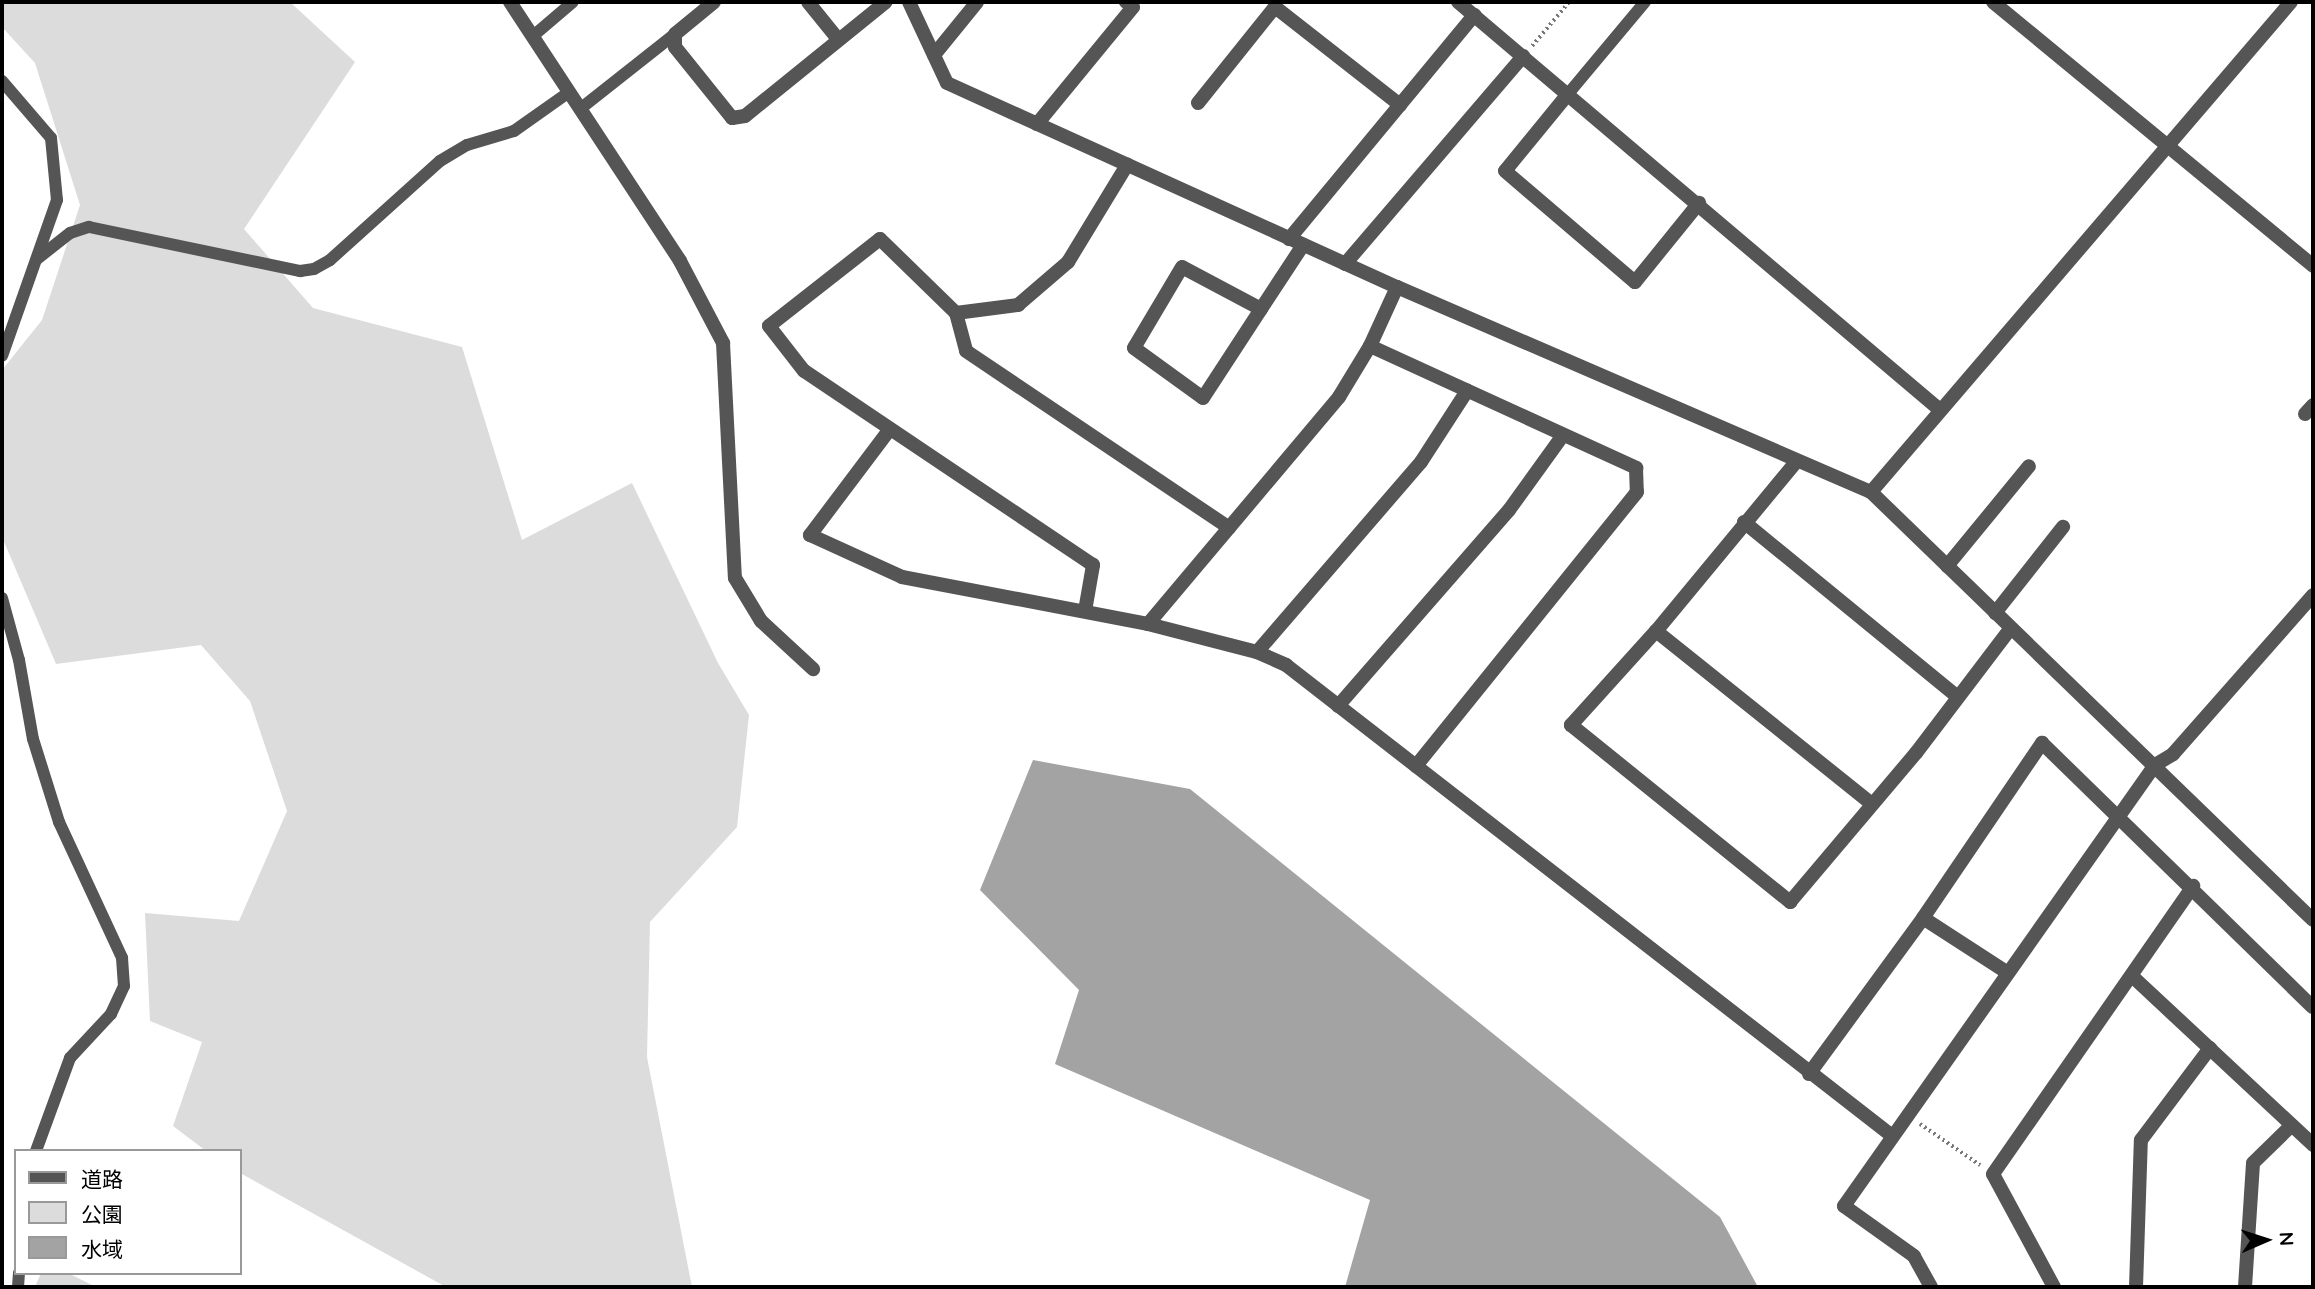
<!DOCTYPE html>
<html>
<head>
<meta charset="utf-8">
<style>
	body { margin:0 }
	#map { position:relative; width:2315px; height:1289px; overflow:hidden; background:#fff; font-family:Quicksand,"Noto Sans JP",sans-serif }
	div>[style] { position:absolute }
	.green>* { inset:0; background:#dcdcdc }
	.water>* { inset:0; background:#a3a3a3 }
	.path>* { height:3.5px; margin-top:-1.75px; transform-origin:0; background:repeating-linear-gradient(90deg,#777 0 2px,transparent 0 5.5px) }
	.lane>* { height:12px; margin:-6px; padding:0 6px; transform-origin:6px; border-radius:6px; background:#555 }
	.street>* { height:14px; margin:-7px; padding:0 7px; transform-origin:7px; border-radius:7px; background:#555 }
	span { translate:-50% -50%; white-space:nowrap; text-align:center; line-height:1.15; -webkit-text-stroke:6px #fff; paint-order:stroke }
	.frame { position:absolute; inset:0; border:4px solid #000; pointer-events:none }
	.legend { position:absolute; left:14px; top:1149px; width:228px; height:126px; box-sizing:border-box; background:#fff; border:2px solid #999; margin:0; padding:9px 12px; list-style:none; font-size:21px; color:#000 }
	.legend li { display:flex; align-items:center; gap:14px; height:35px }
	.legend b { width:35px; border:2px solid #999 }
	.north { position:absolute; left:2231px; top:1205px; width:70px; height:70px; -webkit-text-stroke:5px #fff; paint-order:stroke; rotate:87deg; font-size:19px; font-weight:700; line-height:28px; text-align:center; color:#000 }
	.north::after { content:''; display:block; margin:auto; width:24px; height:32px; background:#000; clip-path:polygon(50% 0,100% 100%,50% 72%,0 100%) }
</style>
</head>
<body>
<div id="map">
	<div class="green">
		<div style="clip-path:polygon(2px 2px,290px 2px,355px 62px,244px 229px,313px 308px,462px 347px,522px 540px,632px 483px,718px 663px,749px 715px,737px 827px,650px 922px,647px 1057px,692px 1287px,446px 1287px,240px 1173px,240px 1151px,206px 1151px,173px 1126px,202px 1042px,150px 1021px,145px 913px,239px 921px,287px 811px,250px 701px,201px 645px,56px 664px,2px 537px,2px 370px,42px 320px,80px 205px,35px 63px,2px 27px)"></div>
		<div style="clip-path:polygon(41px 1273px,68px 1273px,96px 1287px,35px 1287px)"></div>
	</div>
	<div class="water">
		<div style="clip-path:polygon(1033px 760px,1190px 789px,1720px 1217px,1758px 1287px,1345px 1287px,1370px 1200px,1055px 1064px,1079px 990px,980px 890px)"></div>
	</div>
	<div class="path">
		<div style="left:1532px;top:46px;width:57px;rotate:-49.9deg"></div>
		<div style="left:1920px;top:1124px;width:73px;rotate:34.3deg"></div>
	</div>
	<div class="lane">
		<div style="left:533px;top:36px;width:52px;rotate:-40.4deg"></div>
		<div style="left:2px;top:81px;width:75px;rotate:49.3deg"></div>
		<div style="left:51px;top:138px;width:62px;rotate:84.5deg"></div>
		<div style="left:57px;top:200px;width:165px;rotate:109.4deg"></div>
		<div style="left:1568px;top:94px;width:120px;rotate:-50.1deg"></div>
		<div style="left:580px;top:109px;width:121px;rotate:-38.3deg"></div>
		<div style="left:37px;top:259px;width:42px;rotate:-38.2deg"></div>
		<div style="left:70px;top:233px;width:20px;rotate:-18deg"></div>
		<div style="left:89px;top:227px;width:216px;rotate:11.8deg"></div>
		<div style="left:300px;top:271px;width:14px;rotate:-8deg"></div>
		<div style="left:314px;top:269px;width:18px;rotate:-29deg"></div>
		<div style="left:330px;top:260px;width:148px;rotate:-42deg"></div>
		<div style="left:440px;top:161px;width:31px;rotate:-31deg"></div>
		<div style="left:467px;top:145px;width:49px;rotate:-16.6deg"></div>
		<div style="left:514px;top:131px;width:67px;rotate:-35.3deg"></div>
		<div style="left:2px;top:598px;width:64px;rotate:74.7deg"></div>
		<div style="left:19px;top:660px;width:80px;rotate:80deg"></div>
		<div style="left:33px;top:739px;width:87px;rotate:72.6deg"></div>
		<div style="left:59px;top:822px;width:150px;rotate:65.1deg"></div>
		<div style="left:122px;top:958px;width:28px;rotate:86deg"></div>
		<div style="left:124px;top:986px;width:31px;rotate:115deg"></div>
		<div style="left:111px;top:1014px;width:60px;rotate:133deg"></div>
		<div style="left:70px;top:1058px;width:99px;rotate:110.1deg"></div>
		<div style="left:18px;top:1287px;width:14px;rotate:-86deg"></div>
	</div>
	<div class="street">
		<div style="left:510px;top:2px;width:310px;rotate:56.7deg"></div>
		<div style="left:680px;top:261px;width:93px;rotate:62.3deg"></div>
		<div style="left:723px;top:343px;width:235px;rotate:87.1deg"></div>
		<div style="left:735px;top:578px;width:50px;rotate:58.8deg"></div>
		<div style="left:761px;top:621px;width:71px;rotate:42.7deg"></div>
		<div style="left:714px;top:2px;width:50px;rotate:140.6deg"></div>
		<div style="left:675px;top:34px;width:13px;rotate:90deg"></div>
		<div style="left:675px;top:47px;width:91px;rotate:51.2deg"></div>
		<div style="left:732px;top:118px;width:13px;rotate:-9deg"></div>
		<div style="left:745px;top:116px;width:181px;rotate:-39deg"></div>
		<div style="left:808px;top:2px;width:48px;rotate:51deg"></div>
		<div style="left:909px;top:2px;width:89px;rotate:64.9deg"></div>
		<div style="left:947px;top:83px;width:494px;rotate:24.4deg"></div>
		<div style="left:1397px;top:287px;width:516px;rotate:23.39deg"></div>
		<div style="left:1871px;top:492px;width:615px;rotate:44.08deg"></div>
		<div style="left:1458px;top:2px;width:631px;rotate:40.25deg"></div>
		<div style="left:1993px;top:2px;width:415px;rotate:39.5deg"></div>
		<div style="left:934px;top:55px;width:68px;rotate:-50.9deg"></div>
		<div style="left:1568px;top:94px;width:99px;rotate:129.3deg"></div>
		<div style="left:1505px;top:171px;width:171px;rotate:40.5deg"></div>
		<div style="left:1635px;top:282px;width:102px;rotate:-51deg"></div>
		<div style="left:1198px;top:103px;width:123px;rotate:-51.3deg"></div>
		<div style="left:1275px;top:7px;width:159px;rotate:38.1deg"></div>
		<div style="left:1037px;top:124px;width:151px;rotate:-50.6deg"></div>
		<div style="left:1133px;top:7px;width:9px;rotate:-144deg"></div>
		<div style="left:1289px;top:239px;width:291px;rotate:-50.4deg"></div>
		<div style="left:1345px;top:264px;width:274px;rotate:-49.4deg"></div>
		<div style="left:1261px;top:309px;width:89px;rotate:-152deg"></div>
		<div style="left:1182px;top:267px;width:94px;rotate:120.7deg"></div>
		<div style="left:1134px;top:348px;width:85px;rotate:35.9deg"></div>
		<div style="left:1203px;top:398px;width:106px;rotate:-56.9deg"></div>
		<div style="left:1261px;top:309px;width:77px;rotate:-56.7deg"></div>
		<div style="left:956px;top:313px;width:63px;rotate:-7.4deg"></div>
		<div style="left:1018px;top:305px;width:66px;rotate:-40.7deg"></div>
		<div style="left:1068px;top:262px;width:114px;rotate:-58.7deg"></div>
		<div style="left:1370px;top:346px;width:293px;rotate:24.6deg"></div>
		<div style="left:1636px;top:468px;width:24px;rotate:88deg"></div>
		<div style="left:1637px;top:492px;width:352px;rotate:128.9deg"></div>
		<div style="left:2305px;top:414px;width:12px;rotate:-48deg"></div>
		<div style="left:890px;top:429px;width:133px;rotate:127deg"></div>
		<div style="left:810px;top:535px;width:101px;rotate:24.5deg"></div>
		<div style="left:902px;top:577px;width:250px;rotate:10.8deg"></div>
		<div style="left:1148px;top:624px;width:113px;rotate:14.4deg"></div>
		<div style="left:1257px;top:652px;width:32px;rotate:24deg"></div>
		<div style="left:1286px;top:665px;width:766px;rotate:37.84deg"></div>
		<div style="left:1796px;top:462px;width:219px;rotate:129.6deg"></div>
		<div style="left:1656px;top:631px;width:127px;rotate:132.1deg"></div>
		<div style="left:1571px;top:725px;width:282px;rotate:38.9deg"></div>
		<div style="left:1790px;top:902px;width:195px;rotate:-49.8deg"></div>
		<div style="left:1916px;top:753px;width:156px;rotate:-52.8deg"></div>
		<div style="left:1871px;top:492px;width:645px;rotate:-49.4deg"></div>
		<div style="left:1744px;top:522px;width:276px;rotate:39.3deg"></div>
		<div style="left:1947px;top:566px;width:129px;rotate:-50.6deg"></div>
		<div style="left:1085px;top:611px;width:47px;rotate:-80.1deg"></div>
		<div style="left:1093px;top:565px;width:348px;rotate:-146.1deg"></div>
		<div style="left:804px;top:371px;width:57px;rotate:-127.9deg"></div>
		<div style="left:769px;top:326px;width:141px;rotate:-38.1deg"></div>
		<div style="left:880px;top:239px;width:106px;rotate:44.2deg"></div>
		<div style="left:956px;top:313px;width:39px;rotate:75deg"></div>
		<div style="left:966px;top:351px;width:317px;rotate:33.9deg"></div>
		<div style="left:1995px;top:613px;width:110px;rotate:-51.7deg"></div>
		<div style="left:1148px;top:624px;width:297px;rotate:-49.9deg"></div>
		<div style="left:1339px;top:397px;width:60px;rotate:-58.7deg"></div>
		<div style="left:1370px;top:346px;width:65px;rotate:-65.4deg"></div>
		<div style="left:1656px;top:631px;width:277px;rotate:38.7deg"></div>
		<div style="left:1257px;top:652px;width:251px;rotate:-49.2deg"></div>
		<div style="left:1421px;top:462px;width:85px;rotate:-57.1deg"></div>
		<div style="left:1338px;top:706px;width:260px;rotate:-48.9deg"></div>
		<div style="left:1509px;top:510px;width:92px;rotate:-54.2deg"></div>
		<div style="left:1923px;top:918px;width:101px;rotate:32.9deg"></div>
		<div style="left:2132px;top:976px;width:248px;rotate:43deg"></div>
		<div style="left:1809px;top:1074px;width:193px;rotate:-53.8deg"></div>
		<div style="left:1923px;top:918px;width:212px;rotate:-55.8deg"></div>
		<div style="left:2042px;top:743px;width:378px;rotate:44.3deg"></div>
		<div style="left:1931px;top:1287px;width:35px;rotate:-119deg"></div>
		<div style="left:1914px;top:1256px;width:86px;rotate:-144.5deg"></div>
		<div style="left:1844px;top:1206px;width:540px;rotate:-54.81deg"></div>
		<div style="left:2155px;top:765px;width:21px;rotate:-31deg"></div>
		<div style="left:2173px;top:754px;width:212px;rotate:-48.6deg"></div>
		<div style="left:2054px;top:1287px;width:128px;rotate:-118.4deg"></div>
		<div style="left:1993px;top:1174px;width:351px;rotate:-55.2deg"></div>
		<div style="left:2136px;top:1287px;width:147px;rotate:-88.1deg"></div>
		<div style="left:2141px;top:1140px;width:115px;rotate:-53.1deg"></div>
		<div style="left:2245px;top:1287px;width:124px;rotate:-86.3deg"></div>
		<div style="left:2253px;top:1163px;width:54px;rotate:-44.3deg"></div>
	</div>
	<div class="frame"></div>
	<ul class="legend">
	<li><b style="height:9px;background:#555"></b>道路</li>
	<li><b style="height:19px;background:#dcdcdc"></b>公園</li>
	<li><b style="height:19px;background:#a3a3a3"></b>水域</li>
	</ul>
	<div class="north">N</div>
</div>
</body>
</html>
